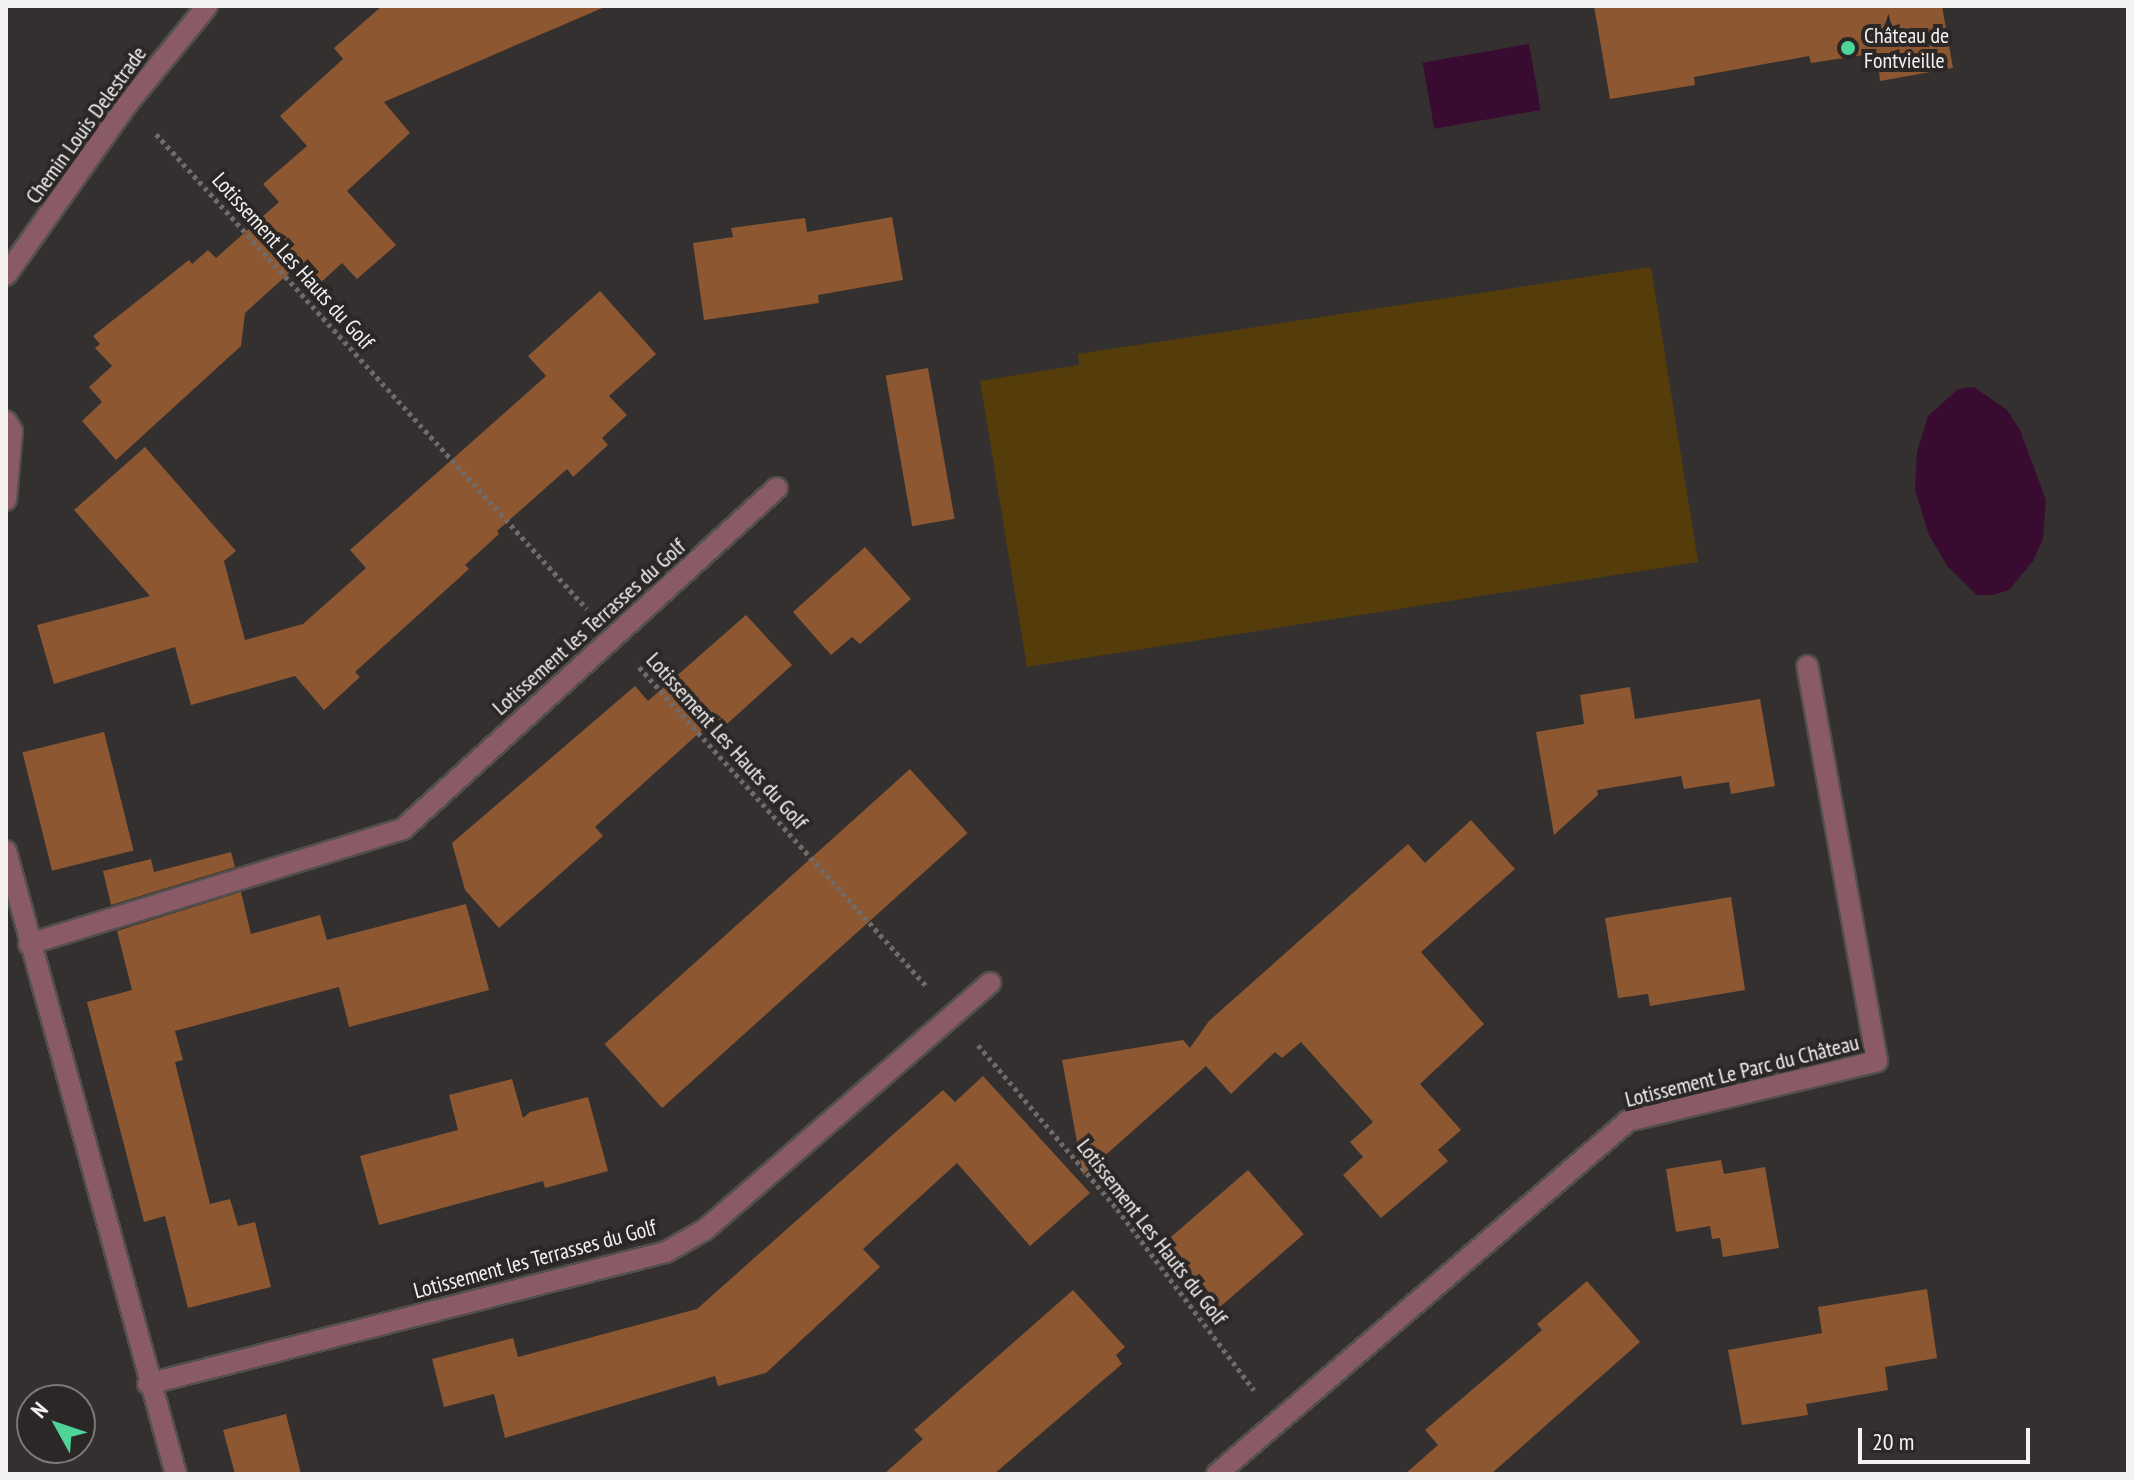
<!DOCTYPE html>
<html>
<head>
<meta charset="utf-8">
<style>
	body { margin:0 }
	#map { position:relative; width:2134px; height:1480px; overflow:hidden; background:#343030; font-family:"PT Sans Narrow",sans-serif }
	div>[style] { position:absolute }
	.green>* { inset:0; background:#543d0b }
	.water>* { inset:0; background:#390b31; transform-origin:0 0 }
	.building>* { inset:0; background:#8c5731; transform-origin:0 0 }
	.path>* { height:5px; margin-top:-2.5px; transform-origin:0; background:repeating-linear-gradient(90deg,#6f6b6b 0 4px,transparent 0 8px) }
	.roads { filter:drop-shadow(2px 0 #534f4f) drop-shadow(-2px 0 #534f4f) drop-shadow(0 2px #534f4f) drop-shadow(0 -2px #534f4f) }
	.street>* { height:20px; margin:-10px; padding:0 10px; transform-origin:10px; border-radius:10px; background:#8b5a67 }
	.dots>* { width:22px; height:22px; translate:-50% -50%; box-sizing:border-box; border:4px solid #2a2726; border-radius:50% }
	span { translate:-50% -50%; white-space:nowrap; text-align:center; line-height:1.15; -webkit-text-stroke:8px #2a2726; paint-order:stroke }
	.poi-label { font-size:22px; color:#f4f1f1 }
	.left { translate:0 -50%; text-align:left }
	.street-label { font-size:22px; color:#f4f1f1 }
	.frame { position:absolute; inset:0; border:8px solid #f4f1f1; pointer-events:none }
	.north { position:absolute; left:16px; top:1384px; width:80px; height:80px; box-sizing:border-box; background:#2a2726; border:2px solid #7b7877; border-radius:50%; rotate:310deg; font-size:22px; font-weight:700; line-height:32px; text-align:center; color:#f4f1f1 }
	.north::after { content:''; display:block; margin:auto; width:28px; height:36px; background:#4ed399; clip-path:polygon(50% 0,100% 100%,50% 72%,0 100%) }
	.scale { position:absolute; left:1858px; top:1428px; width:172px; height:36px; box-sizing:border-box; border:4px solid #f4f1f1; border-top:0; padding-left:10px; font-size:24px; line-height:28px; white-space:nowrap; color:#f4f1f1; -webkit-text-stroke:6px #2a2726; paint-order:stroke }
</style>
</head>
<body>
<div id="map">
	<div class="green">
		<div style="clip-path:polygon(1651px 267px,1698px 562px,1027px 667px,980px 381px,1079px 365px,1078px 354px)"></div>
	</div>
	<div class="water">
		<div style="left:1529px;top:44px;width:67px;height:108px;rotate:80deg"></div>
		<div style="clip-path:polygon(1974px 387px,2007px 410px,2020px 430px,2046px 500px,2043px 539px,2033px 561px,2009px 590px,1993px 595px,1977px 595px,1948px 567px,1929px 535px,1915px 490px,1917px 452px,1928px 416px,1958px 389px)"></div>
	</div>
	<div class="building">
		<div style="clip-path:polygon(382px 6px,607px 6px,384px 102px,410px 133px,347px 191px,396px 245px,357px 279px,342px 263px,317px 286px,298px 265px,245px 313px,241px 346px,116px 460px,82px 421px,102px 402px,89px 387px,112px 366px,95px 348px,100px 344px,93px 336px,189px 260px,192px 264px,208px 250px,216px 258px,279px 202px,263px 184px,307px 146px,280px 116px,343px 59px,334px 48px)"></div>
		<div style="clip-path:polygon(1594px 6px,1942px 6px,1953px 68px,1880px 81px,1877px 53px,1811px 63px,1809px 56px,1694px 77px,1695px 85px,1610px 99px)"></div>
		<div style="clip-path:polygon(892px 217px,903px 280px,818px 295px,819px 303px,704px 320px,693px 243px,733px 237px,731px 228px,805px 218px,807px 232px)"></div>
		<div style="clip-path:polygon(600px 291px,656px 354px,609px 396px,627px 415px,602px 438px,608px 445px,573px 477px,567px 469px,497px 531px,499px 534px,465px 565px,469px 569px,355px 672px,360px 677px,324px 710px,295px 676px,191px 705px,175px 647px,54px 684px,37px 625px,150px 596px,74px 510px,145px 447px,236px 551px,224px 561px,245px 640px,303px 624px,366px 568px,350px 550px,546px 376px,528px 356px)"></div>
		<div style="left:928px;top:368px;width:153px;height:43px;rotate:80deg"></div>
		<div style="clip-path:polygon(865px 547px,911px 599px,860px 644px,852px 637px,831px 655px,793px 612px)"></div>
		<div style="clip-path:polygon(746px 615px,792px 665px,717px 733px,709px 724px,595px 827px,603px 836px,499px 928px,465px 890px,452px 843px,635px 686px,648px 701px)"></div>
		<div style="clip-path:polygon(1630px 687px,1635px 719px,1760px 699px,1775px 786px,1731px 794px,1729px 782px,1684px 789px,1681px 776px,1597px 790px,1598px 795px,1554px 835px,1536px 732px,1584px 724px,1580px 695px)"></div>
		<div style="left:104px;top:732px;width:122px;height:84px;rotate:76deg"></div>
		<div style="left:910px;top:769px;width:86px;height:411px;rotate:48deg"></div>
		<div style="clip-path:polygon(1471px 820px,1515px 869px,1421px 952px,1484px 1024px,1420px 1084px,1461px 1130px,1438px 1150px,1448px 1161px,1381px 1218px,1343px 1175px,1363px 1157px,1350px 1142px,1373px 1122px,1301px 1042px,1282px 1058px,1275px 1052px,1231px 1094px,1206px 1066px,1083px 1175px,1062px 1060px,1183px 1040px,1190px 1048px,1209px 1021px,1408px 844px,1425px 863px)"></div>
		<div style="clip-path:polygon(231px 852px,235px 867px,111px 905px,103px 871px,151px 859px,154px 872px)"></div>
		<div style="clip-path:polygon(241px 892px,251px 934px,320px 915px,327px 940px,466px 904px,489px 990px,349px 1027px,339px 987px,175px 1031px,183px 1060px,175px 1062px,210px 1204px,230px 1199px,238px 1226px,255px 1222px,271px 1287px,188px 1308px,165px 1216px,144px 1222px,87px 1002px,132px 990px,117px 931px)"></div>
		<div style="clip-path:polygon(1731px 897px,1745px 990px,1650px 1006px,1648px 994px,1618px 998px,1605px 918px)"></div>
		<div style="clip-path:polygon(983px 1076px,1090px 1193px,1030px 1246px,957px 1163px,863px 1249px,880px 1267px,766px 1373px,718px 1386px,715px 1376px,505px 1438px,494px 1394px,444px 1407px,432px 1359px,513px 1338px,518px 1357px,697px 1309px,943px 1090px,955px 1102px)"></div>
		<div style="clip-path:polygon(512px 1079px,523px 1118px,530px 1112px,588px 1097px,608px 1171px,545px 1188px,543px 1181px,379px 1225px,360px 1156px,458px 1130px,449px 1095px)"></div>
		<div style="clip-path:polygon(1721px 1160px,1724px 1174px,1765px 1167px,1779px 1248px,1723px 1257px,1720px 1238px,1712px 1239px,1710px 1226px,1676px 1232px,1666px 1169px)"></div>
		<div style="left:1248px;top:1170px;width:85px;height:112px;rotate:49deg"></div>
		<div style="clip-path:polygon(1587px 1281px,1640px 1342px,1491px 1474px,1405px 1474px,1438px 1445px,1425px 1430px,1542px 1330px,1537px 1324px)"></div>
		<div style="clip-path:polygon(1927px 1289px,1937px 1358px,1885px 1367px,1888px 1390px,1806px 1404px,1808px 1415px,1742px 1425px,1728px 1350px,1822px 1333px,1818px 1307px)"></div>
		<div style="clip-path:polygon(1073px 1290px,1125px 1347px,1116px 1355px,1122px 1364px,994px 1474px,884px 1474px,923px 1439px,914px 1430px)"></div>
		<div style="clip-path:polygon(286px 1414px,301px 1474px,235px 1474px,223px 1430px)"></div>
	</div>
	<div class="path">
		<div style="left:156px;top:134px;width:641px;rotate:47.78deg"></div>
		<div style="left:639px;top:667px;width:431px;rotate:48deg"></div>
		<div style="left:978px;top:1045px;width:215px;rotate:49.7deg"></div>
		<div style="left:1117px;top:1209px;width:227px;rotate:52.9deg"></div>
	</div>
	<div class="roads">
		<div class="street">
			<div style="left:6px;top:275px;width:211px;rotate:-54.7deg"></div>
			<div style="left:128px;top:103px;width:125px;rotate:-50.8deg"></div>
			<div style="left:6px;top:421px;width:12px;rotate:59deg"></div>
			<div style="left:12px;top:431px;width:69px;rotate:95deg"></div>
			<div style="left:6px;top:851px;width:646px;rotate:74.74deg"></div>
			<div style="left:29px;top:944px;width:391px;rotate:-17.1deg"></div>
			<div style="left:403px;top:829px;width:506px;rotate:-42.36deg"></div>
			<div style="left:148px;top:1384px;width:535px;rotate:-14.3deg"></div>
			<div style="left:666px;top:1252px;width:46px;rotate:-29.9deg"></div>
			<div style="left:706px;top:1229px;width:376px;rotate:-40.9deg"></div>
			<div style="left:1217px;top:1474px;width:542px;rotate:-40.66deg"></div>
			<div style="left:1628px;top:1121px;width:256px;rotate:-13.5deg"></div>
			<div style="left:1877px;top:1061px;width:401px;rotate:-100deg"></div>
		</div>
	</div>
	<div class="dots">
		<div style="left:1848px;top:48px;background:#4ed399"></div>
	</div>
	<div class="poi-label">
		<span class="left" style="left:1864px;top:48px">Château de<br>Fontvieille</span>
	</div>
	<div class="street-label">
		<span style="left:86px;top:125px;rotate:-54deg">Chemin Louis Delestrade</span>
		<span style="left:293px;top:261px;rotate:48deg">Lotissement Les Hauts du Golf</span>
		<span style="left:589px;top:627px;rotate:-42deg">Lotissement les Terrasses du Golf</span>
		<span style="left:727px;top:741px;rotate:48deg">Lotissement Les Hauts du Golf</span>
		<span style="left:1742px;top:1071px;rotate:-14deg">Lotissement Le Parc du Château</span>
		<span style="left:1152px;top:1232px;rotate:52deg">Lotissement Les Hauts du Golf</span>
		<span style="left:535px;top:1259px;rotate:-15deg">Lotissement les Terrasses du Golf</span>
	</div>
	<div class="frame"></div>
	<div class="north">N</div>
	<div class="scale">20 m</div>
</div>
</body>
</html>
